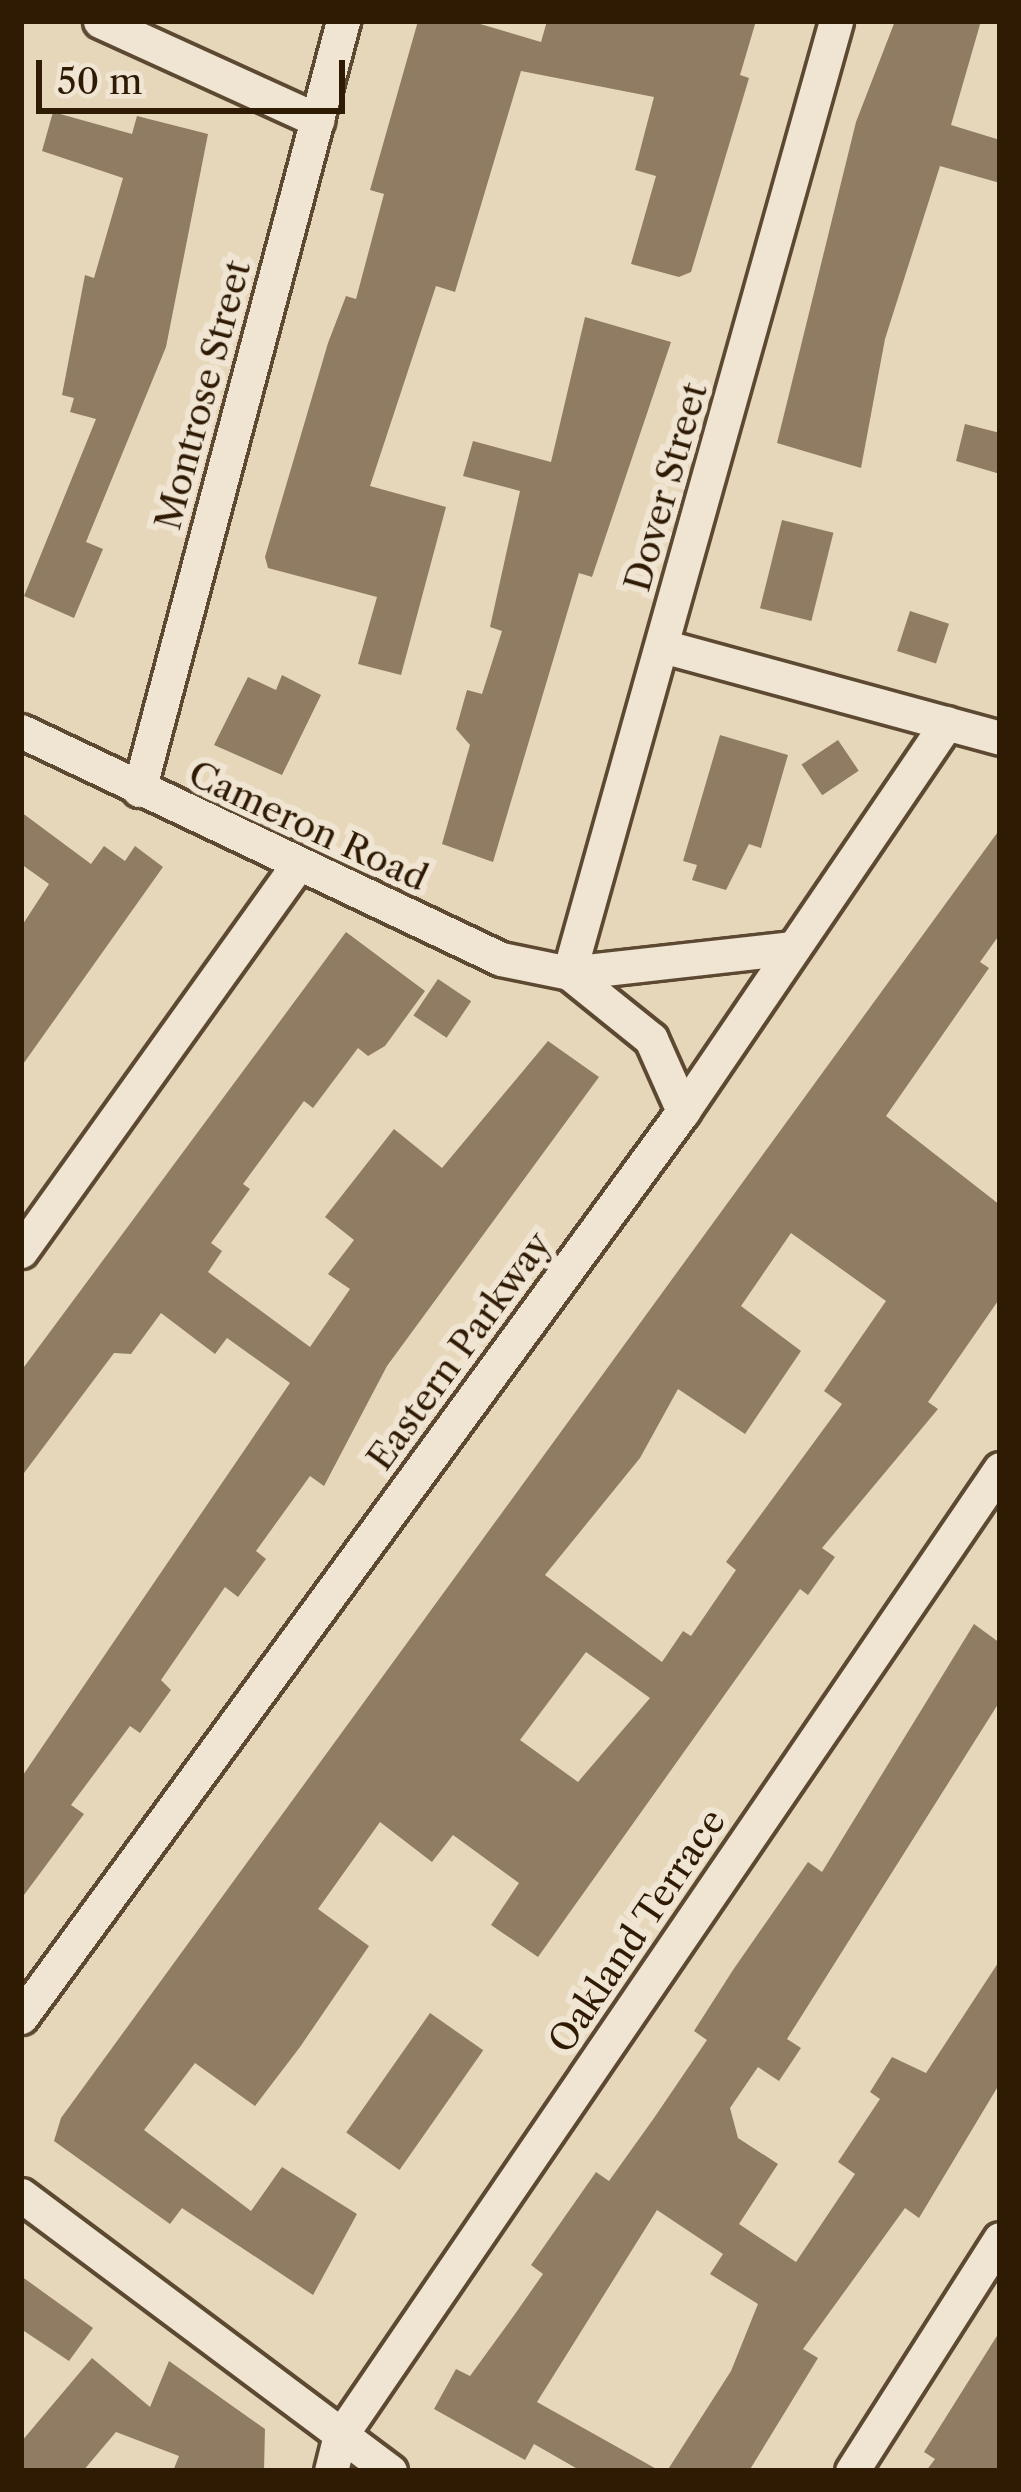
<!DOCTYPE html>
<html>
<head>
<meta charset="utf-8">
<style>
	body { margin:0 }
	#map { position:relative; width:1021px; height:2492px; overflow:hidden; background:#e7d7ba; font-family:"Libre Caslon Text",serif }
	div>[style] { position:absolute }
	.building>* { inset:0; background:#8f7c63; transform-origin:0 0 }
	.roads { filter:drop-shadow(3px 0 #5d4932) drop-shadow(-3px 0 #5d4932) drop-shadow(0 3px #5d4932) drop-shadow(0 -3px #5d4932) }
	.street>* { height:33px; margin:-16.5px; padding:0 16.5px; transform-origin:16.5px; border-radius:16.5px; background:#efe5d2 }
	span { translate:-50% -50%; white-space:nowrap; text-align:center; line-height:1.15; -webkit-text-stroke:12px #efe5d2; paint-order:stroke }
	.street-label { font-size:36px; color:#2f1a04 }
	.frame { position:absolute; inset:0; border:24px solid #2f1a04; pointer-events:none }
	.scale { position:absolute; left:36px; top:60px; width:309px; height:54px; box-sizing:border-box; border:6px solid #2f1a04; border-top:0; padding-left:15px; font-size:36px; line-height:42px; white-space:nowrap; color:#2f1a04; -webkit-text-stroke:9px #efe5d2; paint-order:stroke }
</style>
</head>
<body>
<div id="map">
	<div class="building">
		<div style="clip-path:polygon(418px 21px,470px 21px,541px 42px,547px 21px,756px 21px,740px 75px,749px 78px,691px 272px,679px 277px,631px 264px,656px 176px,635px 170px,654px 97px,521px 71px,455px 292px,436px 286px,370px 486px,446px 507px,401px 675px,358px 664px,377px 597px,268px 568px,265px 557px,328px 343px,346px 296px,356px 299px,384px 194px,370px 190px)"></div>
		<div style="clip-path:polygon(895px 21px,981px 21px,951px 125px,1000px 140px,1000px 183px,940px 166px,885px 339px,861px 468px,777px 443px,856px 122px)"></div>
		<div style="clip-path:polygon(53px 112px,132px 134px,137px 116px,208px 134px,166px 347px,86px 542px,103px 549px,74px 618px,24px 596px,96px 419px,70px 412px,74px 398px,62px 395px,85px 275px,94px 278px,123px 178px,42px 151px)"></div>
		<div style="clip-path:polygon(585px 317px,671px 342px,592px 577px,579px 573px,493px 862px,442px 844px,470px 745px,456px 729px,467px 690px,482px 694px,502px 631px,490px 627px,520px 491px,463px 476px,473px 441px,551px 462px)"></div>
		<div style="clip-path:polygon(965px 424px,1000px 433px,1000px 474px,956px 461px)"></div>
		<div style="left:782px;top:520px;width:53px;height:91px;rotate:14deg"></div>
		<div style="left:910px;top:611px;width:41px;height:42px;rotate:18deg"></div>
		<div style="clip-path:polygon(282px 675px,321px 695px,282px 775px,214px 745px,248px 677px,276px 690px)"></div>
		<div style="clip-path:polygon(720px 735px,788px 755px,761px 848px,749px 844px,726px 890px,692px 880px,697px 865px,683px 861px)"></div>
		<div style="left:838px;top:740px;width:37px;height:44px;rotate:56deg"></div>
		<div style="clip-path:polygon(21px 812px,91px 864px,104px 846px,125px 861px,135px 846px,163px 867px,21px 1067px,21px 927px,49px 884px,21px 864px)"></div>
		<div style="clip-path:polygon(evenodd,1000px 829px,1000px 934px,980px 962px,989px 968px,886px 1116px,1000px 1205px,1000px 1298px,928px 1402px,938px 1409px,822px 1548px,835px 1557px,808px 1595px,800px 1589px,538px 1957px,491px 1925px,519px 1883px,453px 1835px,432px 1862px,380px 1822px,318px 1909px,369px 1946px,300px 2047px,255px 2106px,195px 2063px,144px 2130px,251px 2211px,282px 2167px,357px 2214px,313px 2295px,182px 2208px,170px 2224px,54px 2141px,61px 2118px,1000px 829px,791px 1233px,886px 1301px,824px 1391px,842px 1404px,726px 1562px,736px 1570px,691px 1636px,683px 1631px,662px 1662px,545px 1575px,640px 1458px,678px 1389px,745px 1434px,801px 1351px,741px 1306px,791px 1233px,1000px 829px,586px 1652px,650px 1698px,578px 1782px,520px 1740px,586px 1652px)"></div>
		<div style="clip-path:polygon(346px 932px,425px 991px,385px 1046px,368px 1056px,358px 1048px,313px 1108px,304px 1101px,243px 1184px,250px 1189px,211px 1243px,222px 1251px,208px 1272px,310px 1347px,350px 1289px,328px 1274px,354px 1240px,325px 1217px,394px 1129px,442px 1168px,548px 1041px,599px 1077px,387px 1366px,324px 1486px,310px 1476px,256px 1551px,266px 1559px,238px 1597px,225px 1587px,161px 1680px,171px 1690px,140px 1733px,130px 1726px,71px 1805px,84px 1814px,21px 1899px,21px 1778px,290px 1383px,227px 1338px,215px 1354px,161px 1313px,131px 1354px,114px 1353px,21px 1477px,21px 1371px)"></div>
		<div style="left:438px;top:979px;width:40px;height:44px;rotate:34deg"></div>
		<div style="clip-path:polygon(974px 1624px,1000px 1643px,1000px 1701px,787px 2039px,801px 2048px,779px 2081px,758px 2067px,730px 2108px,738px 2138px,778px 2164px,739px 2224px,796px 2262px,855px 2174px,838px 2162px,880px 2099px,870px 2092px,892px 2057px,926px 2073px,1000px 1960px,1000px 2083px,919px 2218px,905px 2208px,803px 2349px,818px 2358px,749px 2471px,667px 2471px,731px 2371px,758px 2304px,710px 2274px,723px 2254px,657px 2210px,537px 2402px,660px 2471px,581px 2471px,534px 2444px,525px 2460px,434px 2409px,456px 2369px,470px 2376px,515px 2314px,543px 2274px,531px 2265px,596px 2172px,609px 2181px,654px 2118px,707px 2040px,694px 2031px,733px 1970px,808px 1862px,822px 1872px)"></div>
		<div style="left:430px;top:2013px;width:65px;height:146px;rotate:35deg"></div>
		<div style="clip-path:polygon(21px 2276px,93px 2328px,69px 2361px,21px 2329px)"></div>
		<div style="clip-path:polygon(1000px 2331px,1000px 2471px,926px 2471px,935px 2459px,924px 2452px)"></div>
		<div style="clip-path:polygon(92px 2358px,150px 2407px,169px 2361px,265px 2429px,264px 2471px,173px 2471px,179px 2456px,116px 2432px,83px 2471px,21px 2471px,21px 2442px)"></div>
	</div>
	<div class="roads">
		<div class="street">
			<div style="left:100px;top:21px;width:239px;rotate:24.5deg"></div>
			<div style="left:662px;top:646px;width:350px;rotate:15.2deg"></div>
			<div style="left:21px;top:731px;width:531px;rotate:25.41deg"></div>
			<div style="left:501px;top:959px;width:69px;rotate:11.6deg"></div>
			<div style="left:569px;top:973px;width:223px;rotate:-6.4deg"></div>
			<div style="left:139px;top:790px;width:796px;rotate:-75.14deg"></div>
			<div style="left:569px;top:973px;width:989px;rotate:-74.33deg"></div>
			<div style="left:569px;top:973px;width:105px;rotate:38.8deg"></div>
			<div style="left:651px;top:1039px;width:79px;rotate:66deg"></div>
			<div style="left:21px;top:1251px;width:476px;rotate:-54.4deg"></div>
			<div style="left:21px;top:2017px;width:1122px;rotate:-53.84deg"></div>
			<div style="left:683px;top:1111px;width:469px;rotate:-55.8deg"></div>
			<div style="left:21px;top:2195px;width:461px;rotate:36.8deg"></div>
			<div style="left:331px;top:2471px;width:34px;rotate:-76deg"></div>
			<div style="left:339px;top:2438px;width:1173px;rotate:-55.7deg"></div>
			<div style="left:852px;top:2471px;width:275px;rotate:-57.5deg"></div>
		</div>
	</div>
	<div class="street-label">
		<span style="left:203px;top:395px;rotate:-75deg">Montrose Street</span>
		<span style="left:666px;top:487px;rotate:-74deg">Dover Street</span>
		<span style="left:308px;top:826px;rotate:25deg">Cameron Road</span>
		<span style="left:459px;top:1351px;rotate:-54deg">Eastern Parkway</span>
		<span style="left:637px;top:1931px;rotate:-56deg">Oakland Terrace</span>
	</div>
	<div class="frame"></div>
	<div class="scale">50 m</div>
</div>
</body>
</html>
